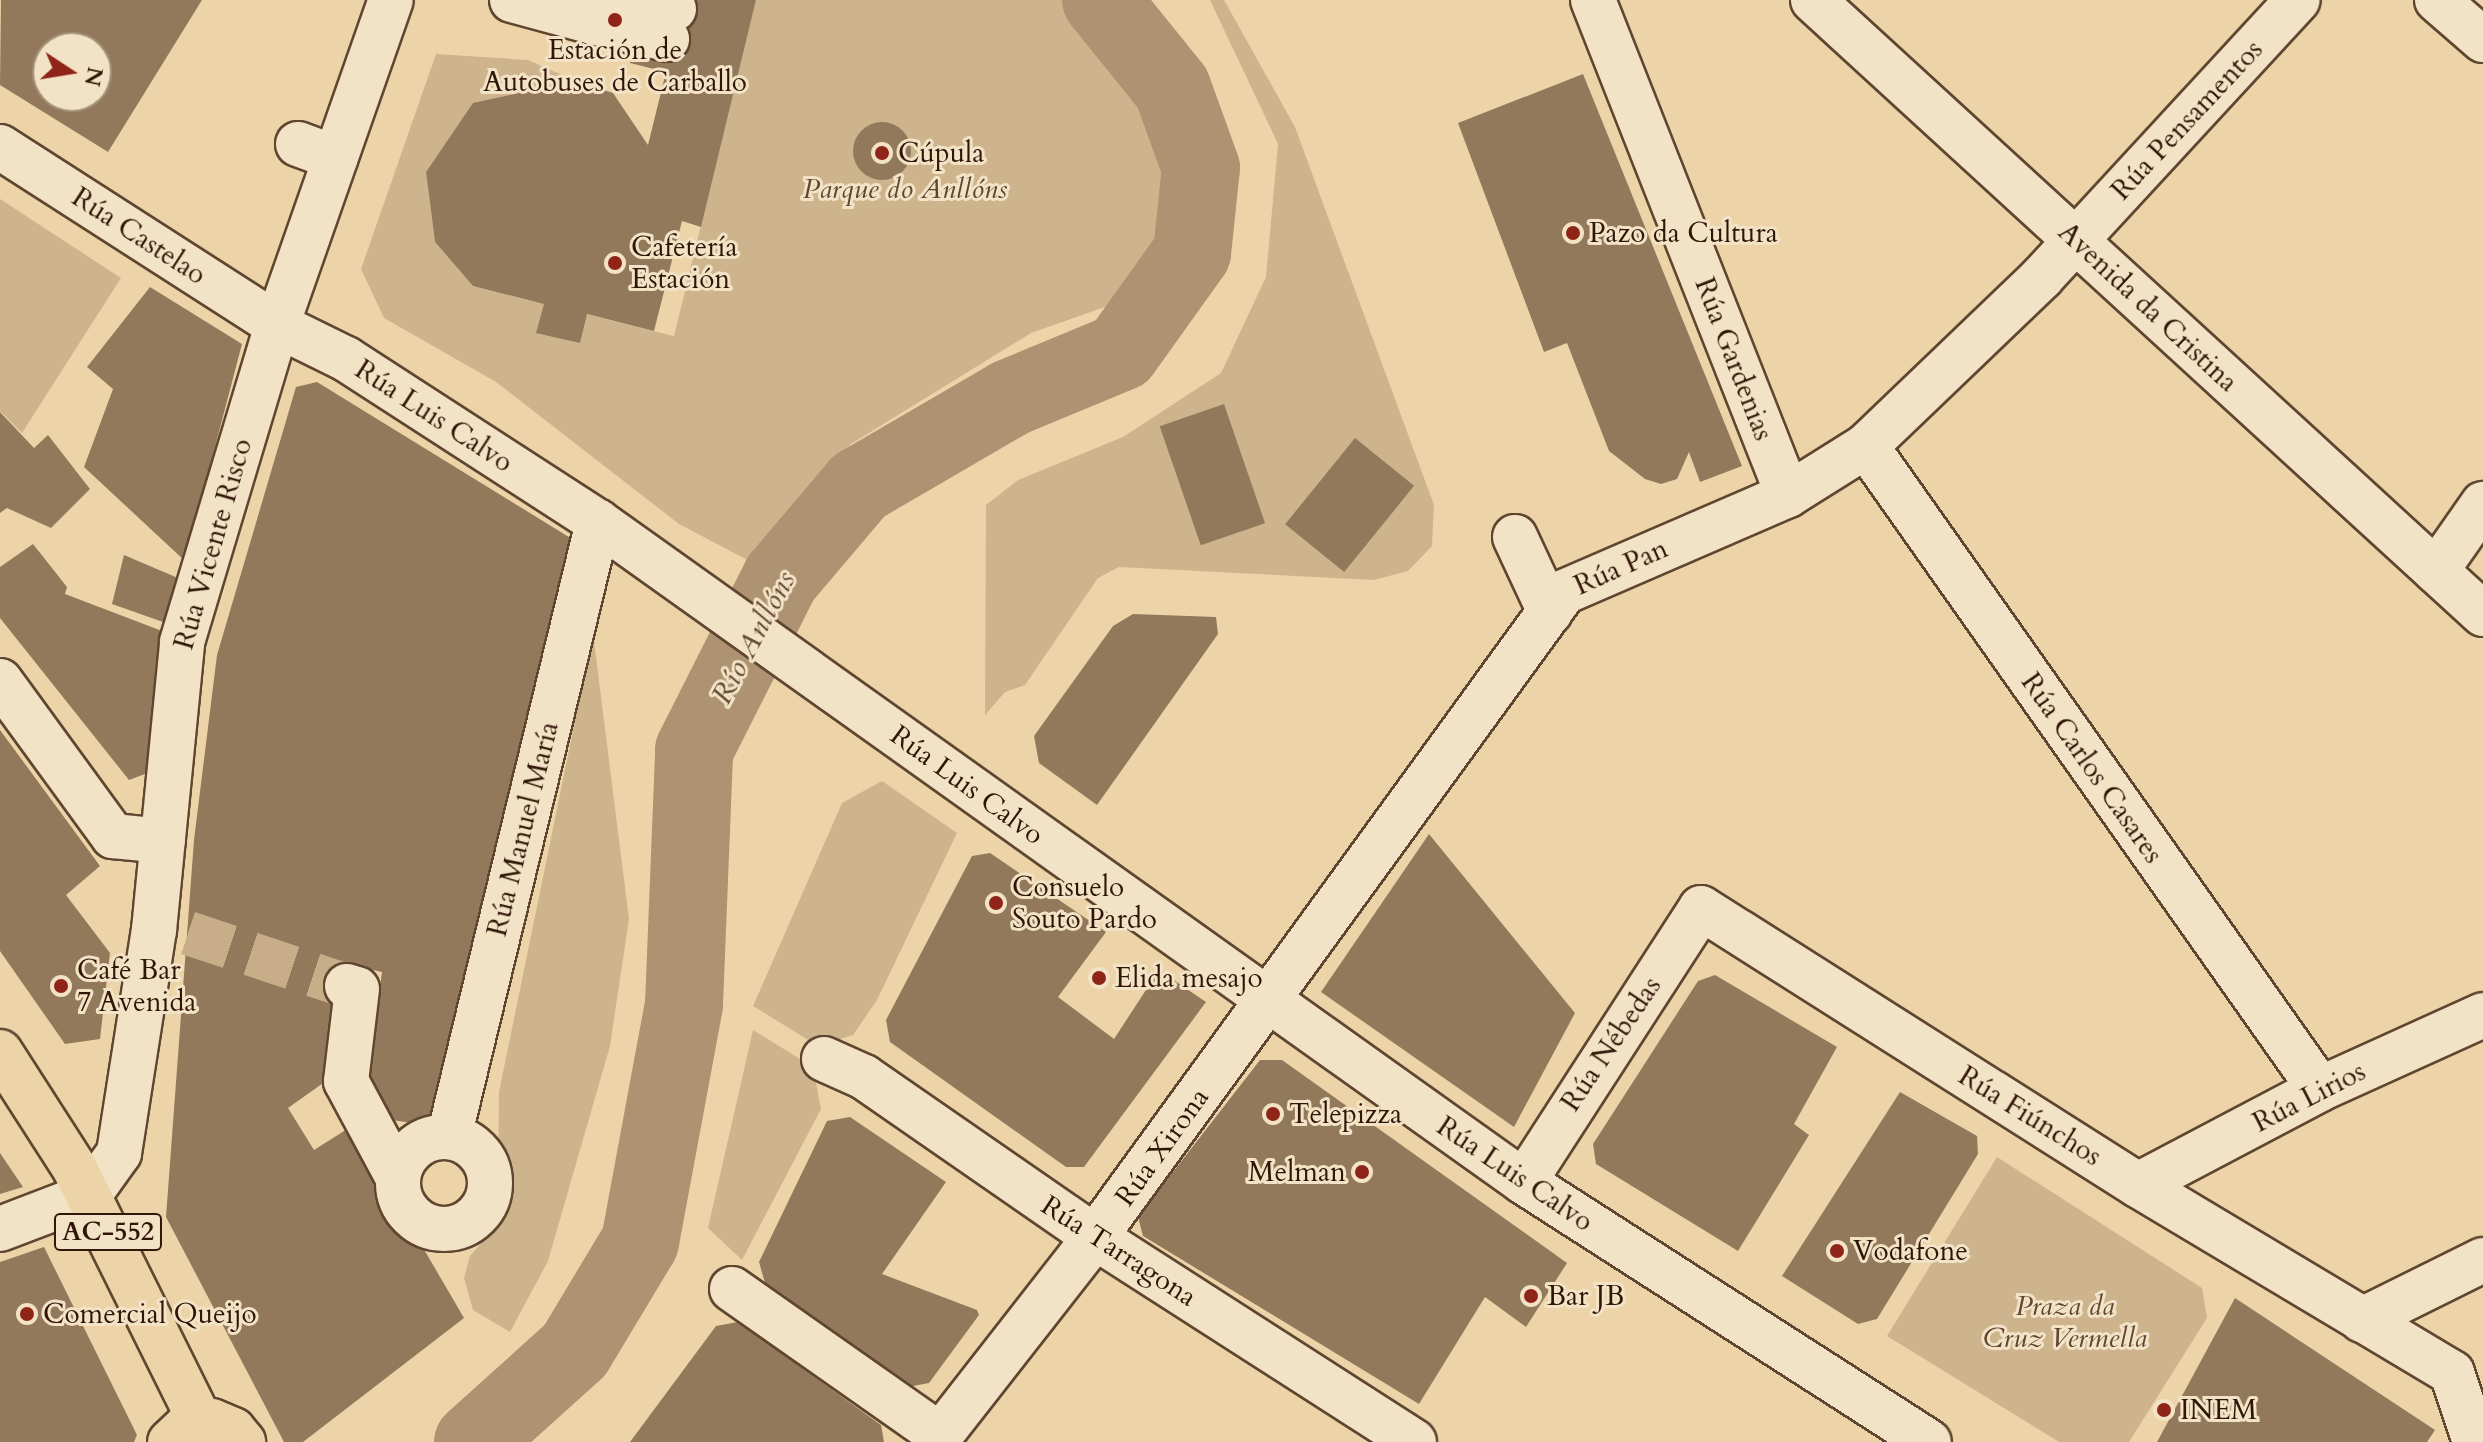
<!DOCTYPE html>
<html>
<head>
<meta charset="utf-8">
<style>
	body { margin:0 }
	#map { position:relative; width:2483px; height:1442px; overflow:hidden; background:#edd4a8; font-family:Cardo,serif }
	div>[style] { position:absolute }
	.green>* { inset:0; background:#cdb48d }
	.river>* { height:78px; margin:-39px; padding:0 39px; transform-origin:39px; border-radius:39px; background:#ad9372 }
	.building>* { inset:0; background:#93795b; transform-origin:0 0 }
	.round { border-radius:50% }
	.minor-tunnel>* { height:44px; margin-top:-22px; transform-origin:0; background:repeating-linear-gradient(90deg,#c7ae88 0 44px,transparent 0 66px) }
	.roads { filter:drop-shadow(2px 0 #604630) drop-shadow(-2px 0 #604630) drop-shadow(0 2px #604630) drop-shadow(0 -2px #604630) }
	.minor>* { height:44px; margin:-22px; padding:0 22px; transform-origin:22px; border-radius:22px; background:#f3e3c6 }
	.minor>.ring { margin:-22px; padding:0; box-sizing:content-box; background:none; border:44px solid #f3e3c6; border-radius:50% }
	.major>* { height:44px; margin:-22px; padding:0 22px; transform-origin:22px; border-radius:22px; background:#edd4a8 }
	.dots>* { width:22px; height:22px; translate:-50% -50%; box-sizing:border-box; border:4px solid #f3e3c6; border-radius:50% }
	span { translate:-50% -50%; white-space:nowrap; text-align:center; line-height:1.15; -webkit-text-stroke:6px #f3e3c6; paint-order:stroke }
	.shield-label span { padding:2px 6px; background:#f3e3c6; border:2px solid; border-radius:6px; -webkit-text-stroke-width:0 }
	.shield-label { font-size:26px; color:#311608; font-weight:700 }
	.poi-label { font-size:28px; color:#311608 }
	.left { translate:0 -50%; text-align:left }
	.right { translate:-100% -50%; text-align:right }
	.street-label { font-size:28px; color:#311608 }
	.park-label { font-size:28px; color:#604530; font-style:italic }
	.water-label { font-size:30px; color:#634832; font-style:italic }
	.north { position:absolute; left:32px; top:32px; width:80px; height:80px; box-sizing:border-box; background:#f3e3c6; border:2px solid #a5917a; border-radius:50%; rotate:102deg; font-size:22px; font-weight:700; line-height:32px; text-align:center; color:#311608 }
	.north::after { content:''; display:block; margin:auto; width:28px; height:36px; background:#8f2418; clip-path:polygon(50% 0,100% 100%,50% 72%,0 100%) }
</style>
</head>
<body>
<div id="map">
	<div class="green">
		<div style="clip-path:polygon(756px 0,1104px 0,1137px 40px,1172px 176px,1164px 188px,1152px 255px,1122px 301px,1031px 333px,851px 444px,770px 572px,679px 524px,496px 382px,384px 318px,361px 269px,436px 54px,528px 60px,576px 81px,473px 104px,426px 172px,435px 242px,473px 286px,674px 336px)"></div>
		<div style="clip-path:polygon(1210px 0,1224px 0,1295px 127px,1434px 505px,1432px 546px,1408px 571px,1374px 580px,1119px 567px,1098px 578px,1025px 685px,1005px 692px,985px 715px,986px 505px,1018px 480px,1123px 437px,1221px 373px,1266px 277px,1278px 144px)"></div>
		<div style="clip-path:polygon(0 199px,121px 278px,22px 433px,0 411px)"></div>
		<div style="clip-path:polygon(593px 633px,629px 919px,610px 1046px,548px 1261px,510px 1332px,473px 1310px,464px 1278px,470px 1256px,503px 1218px,498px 1181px,499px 1092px)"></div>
		<div style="clip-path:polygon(882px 781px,957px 833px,877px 1000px,853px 1035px,818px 1046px,753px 1006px,842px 803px)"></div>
		<div style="clip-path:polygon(753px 1030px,813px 1067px,821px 1109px,742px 1260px,708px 1228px)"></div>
		<div style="clip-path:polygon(1997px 1157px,2202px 1288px,2207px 1318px,2129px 1442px,2059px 1442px,1887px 1336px)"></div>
	</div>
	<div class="river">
		<div style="left:473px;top:1442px;width:137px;rotate:-42deg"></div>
		<div style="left:575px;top:1350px;width:126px;rotate:-59deg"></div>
		<div style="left:640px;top:1242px;width:242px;rotate:-79.5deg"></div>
		<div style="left:684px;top:1004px;width:254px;rotate:-87.7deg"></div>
		<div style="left:694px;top:750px;width:193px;rotate:-63.2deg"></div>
		<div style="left:781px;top:578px;width:121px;rotate:-49.7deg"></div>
		<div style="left:859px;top:486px;width:175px;rotate:-30.2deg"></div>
		<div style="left:1010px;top:398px;width:120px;rotate:-22.5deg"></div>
		<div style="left:1121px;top:352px;width:122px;rotate:-54.4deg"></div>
		<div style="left:1192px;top:253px;width:85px;rotate:-84deg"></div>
		<div style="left:1201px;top:168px;width:85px;rotate:-109.9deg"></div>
		<div style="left:1172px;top:88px;width:113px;rotate:-128.9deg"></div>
	</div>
	<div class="building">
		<div style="clip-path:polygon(evenodd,1px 0,202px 0,108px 152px,0 85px,1px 0,48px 48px,96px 48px,96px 96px,48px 96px,48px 48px)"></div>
		<div style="clip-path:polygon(645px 0,756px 0,701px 227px,682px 221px,654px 331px,587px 314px,580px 343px,536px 333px,544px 304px,473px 286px,435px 242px,426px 172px,473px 103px,576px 81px,613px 93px,648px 145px,666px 72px,630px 63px)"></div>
		<div style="clip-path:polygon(1583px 74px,1742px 466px,1700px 482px,1689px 452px,1677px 479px,1661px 484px,1645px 479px,1609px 451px,1567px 343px,1544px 352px,1458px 123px)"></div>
		<div class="round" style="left:853px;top:122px;width:58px;height:58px"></div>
		<div style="clip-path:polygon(150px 287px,242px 344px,185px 561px,84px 467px,113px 389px,87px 367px)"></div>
		<div style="clip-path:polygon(317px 382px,577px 542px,435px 1126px,391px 1120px,368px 1071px,382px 972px,351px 965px,333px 1076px,288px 1108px,314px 1150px,352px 1126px,464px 1318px,303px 1442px,284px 1442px,166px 1217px,194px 840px,217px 655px,296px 387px)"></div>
		<div style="left:1224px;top:404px;width:126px;height:68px;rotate:71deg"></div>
		<div style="clip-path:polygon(0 412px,34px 448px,48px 435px,90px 489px,51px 528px,7px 508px,0 513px)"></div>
		<div style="left:1355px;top:438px;width:76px;height:111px;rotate:39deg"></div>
		<div style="clip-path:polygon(33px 544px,67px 587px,65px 594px,170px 634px,153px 771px,129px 780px,0 618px,0 567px)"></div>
		<div style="clip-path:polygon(124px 555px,178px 578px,163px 622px,112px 604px)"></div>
		<div style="clip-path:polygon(1133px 614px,1216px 617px,1218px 634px,1097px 805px,1039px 763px,1034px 736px,1113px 626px)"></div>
		<div style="clip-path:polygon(0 730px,100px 866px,66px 895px,110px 953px,100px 1039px,65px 1044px,0 951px)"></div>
		<div style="clip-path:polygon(1429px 834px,1575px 1013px,1514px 1127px,1321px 992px)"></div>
		<div style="clip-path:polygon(990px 853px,1106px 932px,1058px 997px,1114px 1039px,1159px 970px,1206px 1002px,1084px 1167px,1066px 1167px,890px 1042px,886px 1020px,972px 856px)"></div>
		<div style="clip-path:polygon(1715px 975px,1837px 1047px,1794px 1124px,1809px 1135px,1738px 1251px,1596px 1164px,1593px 1144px,1698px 981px)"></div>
		<div style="clip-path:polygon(1260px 1060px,1282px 1060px,1567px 1263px,1526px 1327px,1485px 1297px,1419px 1404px,1143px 1236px,1138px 1217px)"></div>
		<div style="clip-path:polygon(1900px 1092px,1977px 1136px,1978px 1154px,1877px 1319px,1858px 1324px,1782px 1276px)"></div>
		<div style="clip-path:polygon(850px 1117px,946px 1182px,882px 1274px,977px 1310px,979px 1315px,929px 1383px,908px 1387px,765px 1283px,759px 1262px,827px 1121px)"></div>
		<div style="clip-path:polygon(0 1153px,23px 1187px,0 1194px)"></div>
		<div style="clip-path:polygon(44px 1247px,137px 1435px,134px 1442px,0 1442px,0 1262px)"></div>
		<div style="clip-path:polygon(2235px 1298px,2435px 1430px,2427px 1442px,2157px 1442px)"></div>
		<div style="clip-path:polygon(738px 1322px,881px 1425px,884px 1442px,630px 1442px,716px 1326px)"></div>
	</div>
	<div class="minor-tunnel">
		<div style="left:188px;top:933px;width:168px;rotate:18.4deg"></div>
	</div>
	<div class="roads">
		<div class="minor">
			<div style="left:512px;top:0;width:84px;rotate:15.2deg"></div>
			<div style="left:593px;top:22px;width:22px;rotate:-80deg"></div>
			<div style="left:634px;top:0;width:41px;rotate:12.7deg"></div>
			<div style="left:1593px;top:0;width:532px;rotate:68.5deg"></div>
			<div style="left:1813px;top:0;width:909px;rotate:42.5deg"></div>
			<div style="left:2437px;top:0;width:61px;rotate:41deg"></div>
			<div style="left:593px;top:22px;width:76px;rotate:12.9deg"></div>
			<div style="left:298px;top:144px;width:40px;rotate:20.2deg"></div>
			<div style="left:0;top:147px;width:329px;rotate:32.7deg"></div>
			<div style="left:277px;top:325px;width:77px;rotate:26.2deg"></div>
			<div style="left:346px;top:359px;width:300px;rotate:32.9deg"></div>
			<div style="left:598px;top:522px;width:1137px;rotate:35.48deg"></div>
			<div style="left:1524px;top:1182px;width:481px;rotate:32.7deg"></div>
			<div style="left:1866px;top:446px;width:787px;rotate:54.78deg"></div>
			<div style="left:1515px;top:537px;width:83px;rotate:65deg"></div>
			<div style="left:2436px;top:571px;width:82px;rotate:-55deg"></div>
			<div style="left:0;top:681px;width:192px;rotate:53.9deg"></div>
			<div style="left:113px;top:836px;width:50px;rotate:5.7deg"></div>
			<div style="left:347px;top:986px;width:10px;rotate:17deg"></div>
			<div style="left:357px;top:989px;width:93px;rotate:96.8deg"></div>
			<div style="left:346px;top:1081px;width:110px;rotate:61.8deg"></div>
			<div style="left:824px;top:1059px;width:44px;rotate:24.2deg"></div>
			<div style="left:864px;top:1077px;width:281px;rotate:34.7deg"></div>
			<div style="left:1095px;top:1237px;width:379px;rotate:32.7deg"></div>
			<div style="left:449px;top:1137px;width:633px;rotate:-76.38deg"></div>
			<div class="ring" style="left:398px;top:1137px;width:48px;height:48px"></div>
			<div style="left:1524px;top:1182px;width:326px;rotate:-57.1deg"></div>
			<div style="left:1701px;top:908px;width:517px;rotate:32.37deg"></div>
			<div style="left:2138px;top:1185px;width:366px;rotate:30.9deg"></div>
			<div style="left:2452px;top:1373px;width:73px;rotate:71.6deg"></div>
			<div style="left:2138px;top:1185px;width:206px;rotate:-27.8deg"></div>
			<div style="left:2320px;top:1089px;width:179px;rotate:-24.4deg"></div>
			<div style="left:0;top:1229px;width:95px;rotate:-20.9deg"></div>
			<div style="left:89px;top:1195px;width:52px;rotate:-54.5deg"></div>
			<div style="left:119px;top:1153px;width:226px;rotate:-81.1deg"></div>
			<div style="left:154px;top:930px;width:289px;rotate:-84.4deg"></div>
			<div style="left:182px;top:642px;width:331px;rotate:-73.3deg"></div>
			<div style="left:277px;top:325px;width:344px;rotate:-70.7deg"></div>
			<div style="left:732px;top:1289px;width:254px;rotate:35.1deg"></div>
			<div style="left:2362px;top:1320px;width:135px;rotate:-26.4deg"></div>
			<div style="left:935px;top:1442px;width:260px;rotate:-52deg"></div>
			<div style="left:1095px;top:1237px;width:797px;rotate:-53.98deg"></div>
			<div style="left:1564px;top:592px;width:244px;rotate:-23.4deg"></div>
			<div style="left:1788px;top:495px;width:92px;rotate:-32.1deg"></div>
			<div style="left:1866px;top:446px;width:244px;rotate:-43.8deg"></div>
			<div style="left:2042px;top:277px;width:377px;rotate:-47.3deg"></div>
		</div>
		<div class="major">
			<div style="left:0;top:1052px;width:139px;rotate:57.3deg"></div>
			<div style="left:75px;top:1169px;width:281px;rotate:63.6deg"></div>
			<div style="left:170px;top:1442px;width:25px;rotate:-43deg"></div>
			<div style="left:188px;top:1425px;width:24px;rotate:-9deg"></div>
			<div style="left:212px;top:1421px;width:23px;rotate:23deg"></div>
			<div style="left:233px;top:1430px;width:16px;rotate:50deg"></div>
		</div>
	</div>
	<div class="dots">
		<div style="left:615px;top:20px;background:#8f2418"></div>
		<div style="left:882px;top:153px;background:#8f2418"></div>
		<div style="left:1573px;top:233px;background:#8f2418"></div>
		<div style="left:615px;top:263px;background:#8f2418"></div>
		<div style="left:996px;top:903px;background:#8f2418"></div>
		<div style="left:1099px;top:978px;background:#8f2418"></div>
		<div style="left:61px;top:986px;background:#8f2418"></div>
		<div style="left:1273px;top:1114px;background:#8f2418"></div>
		<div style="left:1362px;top:1172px;background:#8f2418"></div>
		<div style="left:1837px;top:1251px;background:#8f2418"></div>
		<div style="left:1531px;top:1296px;background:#8f2418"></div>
		<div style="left:27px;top:1314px;background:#8f2418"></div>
		<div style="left:2164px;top:1410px;background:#8f2418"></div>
	</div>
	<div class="shield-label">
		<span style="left:108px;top:1232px">AC-552</span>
	</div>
	<div class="poi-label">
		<span style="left:615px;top:66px">Estación de<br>Autobuses de Carballo</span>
		<span class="left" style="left:898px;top:153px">Cúpula</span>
		<span class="left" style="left:1589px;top:233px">Pazo da Cultura</span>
		<span class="left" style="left:631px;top:263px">Cafetería<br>Estación</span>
		<span class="left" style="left:1012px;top:903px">Consuelo<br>Souto Pardo</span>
		<span class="left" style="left:77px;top:986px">Café Bar<br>7 Avenida</span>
		<span class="left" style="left:1115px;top:978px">Elida mesajo</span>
		<span class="left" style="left:1289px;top:1114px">Telepizza</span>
		<span class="right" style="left:1346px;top:1172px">Melman</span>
		<span class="left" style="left:1853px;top:1251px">Vodafone</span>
		<span class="left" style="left:1547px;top:1296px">Bar JB</span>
		<span class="left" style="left:43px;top:1314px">Comercial Queijo</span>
		<span class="left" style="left:2180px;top:1410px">INEM</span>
	</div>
	<div class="street-label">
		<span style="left:2187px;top:120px;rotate:-47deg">Rúa Pensamentos</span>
		<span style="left:139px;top:236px;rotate:33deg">Rúa Castelao</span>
		<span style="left:2148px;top:307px;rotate:43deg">Avenida da Cristina</span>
		<span style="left:1734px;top:359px;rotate:69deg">Rúa Gardenias</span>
		<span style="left:434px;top:416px;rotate:33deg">Rúa Luis Calvo</span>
		<span style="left:213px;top:544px;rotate:-74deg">Rúa Vicente Risco</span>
		<span style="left:1621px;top:567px;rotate:-24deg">Rúa Pan</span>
		<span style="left:2092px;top:768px;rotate:55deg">Rúa Carlos Casares</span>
		<span style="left:967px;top:785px;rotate:36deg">Rúa Luis Calvo</span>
		<span style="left:523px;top:829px;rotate:-76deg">Rúa Manuel María</span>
		<span style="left:1611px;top:1044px;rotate:-56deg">Rúa Nébedas</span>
		<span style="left:2309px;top:1097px;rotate:-27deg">Rúa Lirios</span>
		<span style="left:2030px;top:1116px;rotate:32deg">Rúa Fiúnchos</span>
		<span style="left:1162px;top:1147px;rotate:-54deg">Rúa Xirona</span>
		<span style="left:1515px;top:1174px;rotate:34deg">Rúa Luis Calvo</span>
		<span style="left:1119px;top:1251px;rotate:33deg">Rúa Tarragona</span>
	</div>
	<div class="park-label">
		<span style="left:905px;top:189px">Parque do Anllóns</span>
		<span style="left:2065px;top:1322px">Praza da<br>Cruz Vermella</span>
	</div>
	<div class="water-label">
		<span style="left:754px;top:638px;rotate:-62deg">Río Anllóns</span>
	</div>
	<div class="north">N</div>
</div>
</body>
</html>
